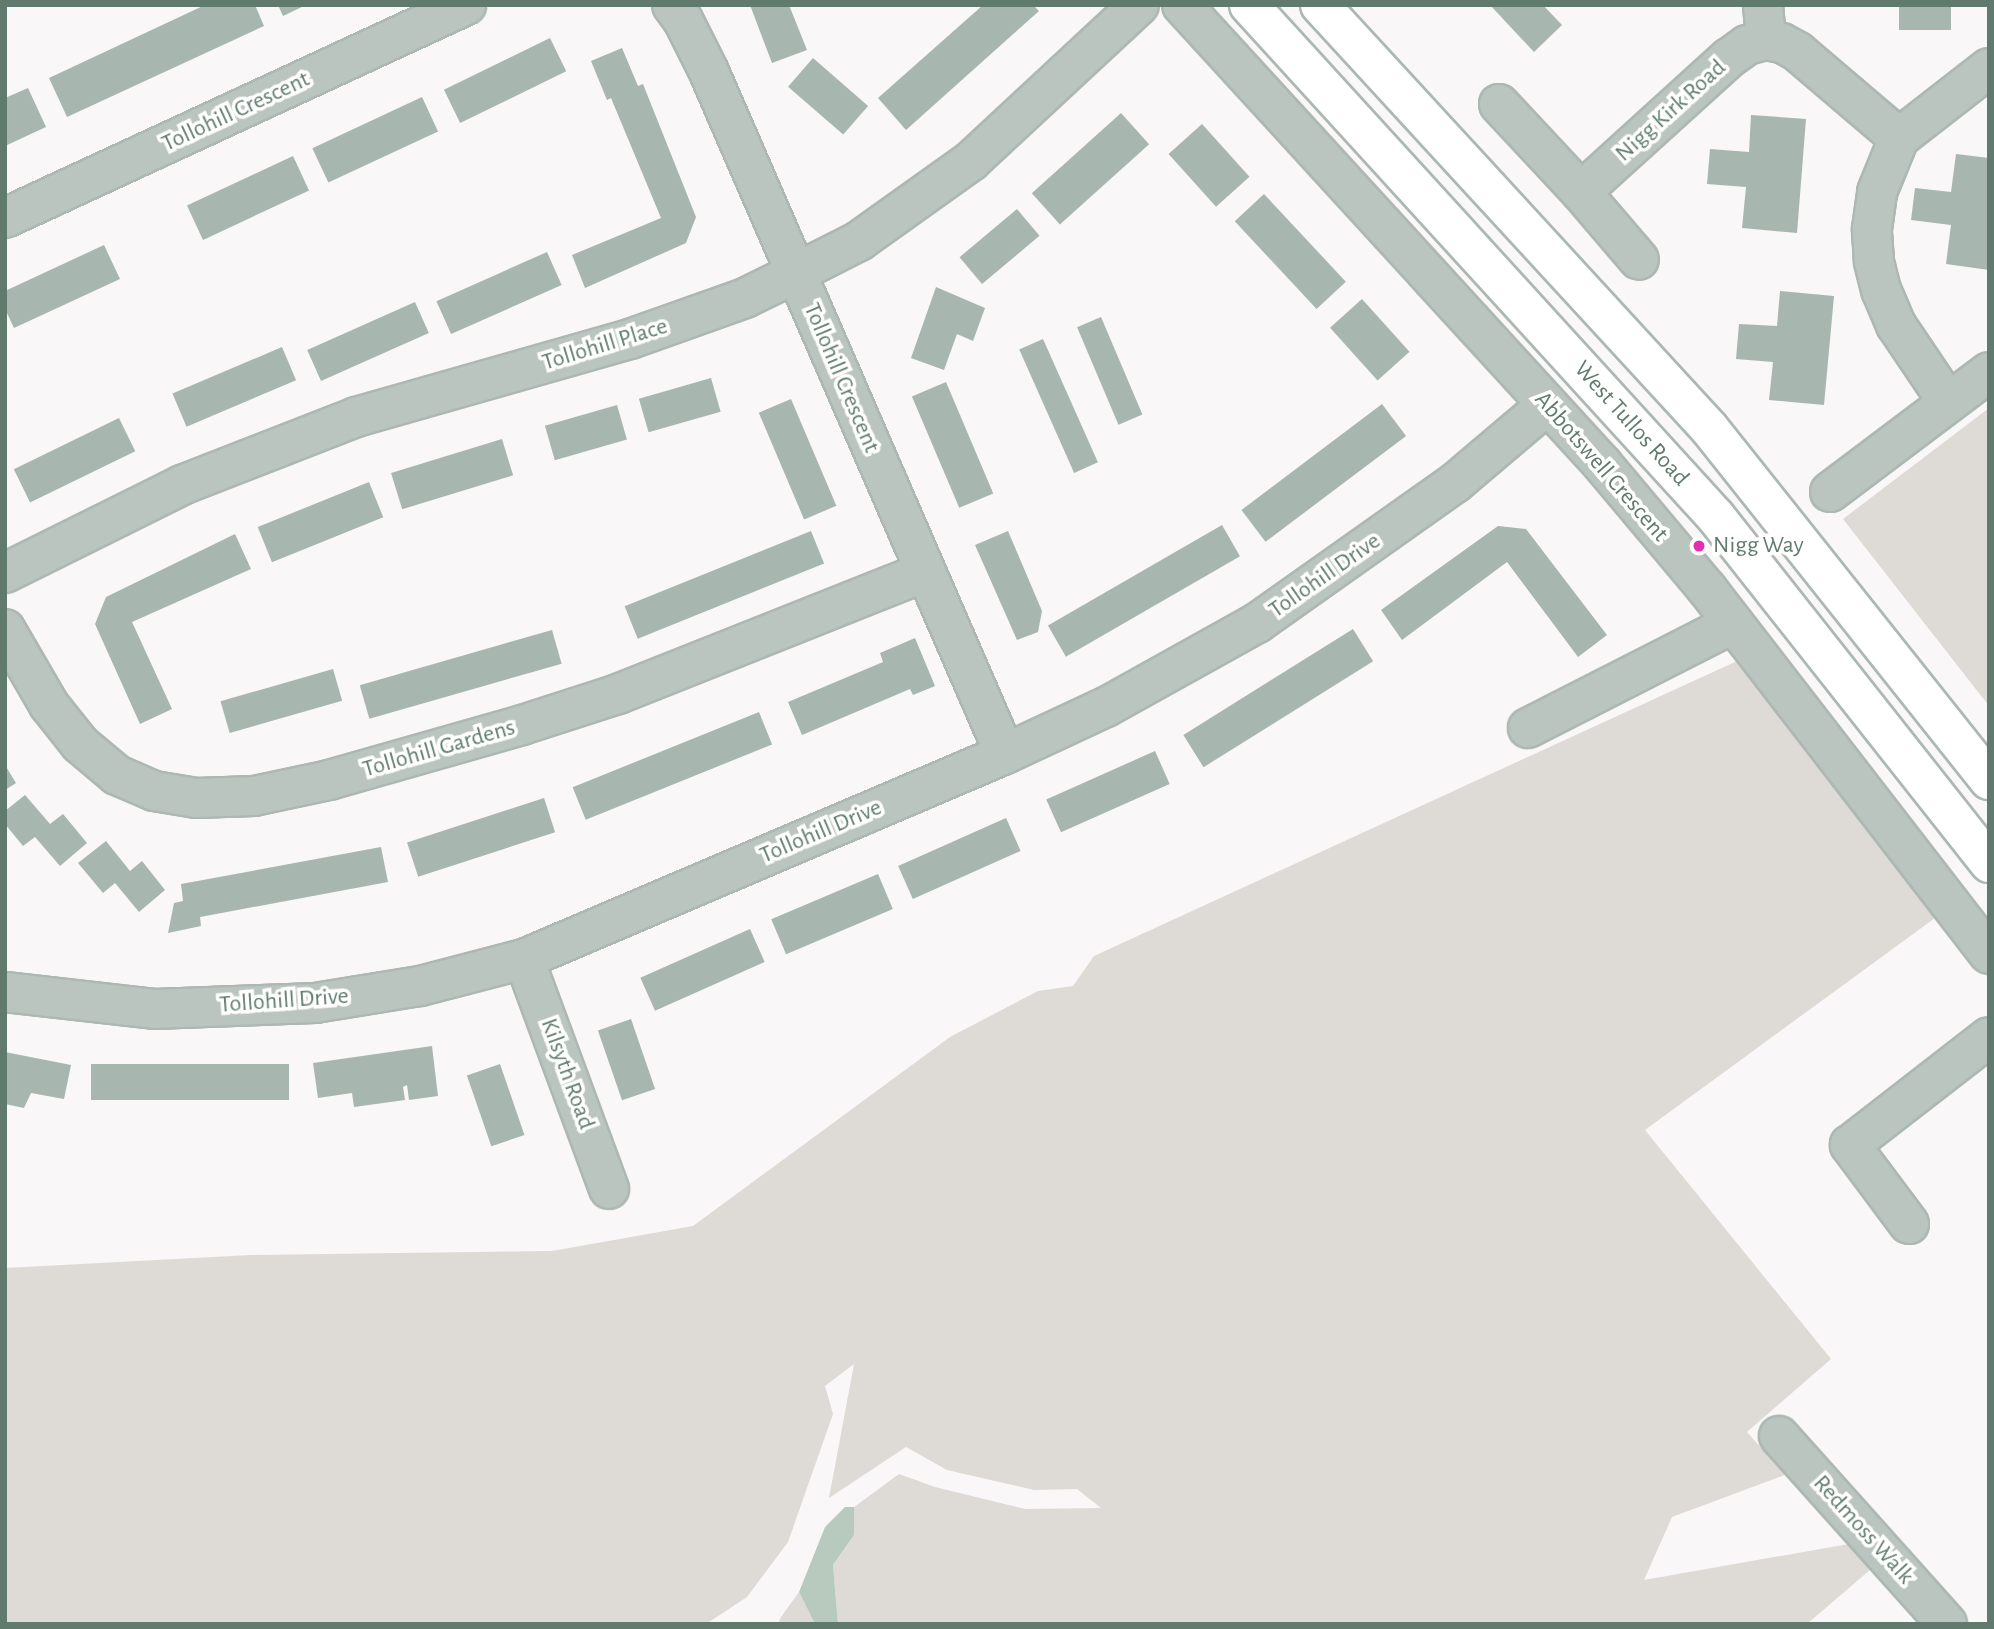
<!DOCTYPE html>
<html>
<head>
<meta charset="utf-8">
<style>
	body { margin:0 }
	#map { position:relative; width:1994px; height:1629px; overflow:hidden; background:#f9f7f7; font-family:"Alegreya Sans",sans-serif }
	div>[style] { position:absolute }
	.green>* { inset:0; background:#dedbd6 }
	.water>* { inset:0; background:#b8c9bd }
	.building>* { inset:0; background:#a7b6ae; transform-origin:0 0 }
	.roads { filter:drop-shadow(2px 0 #adb8b3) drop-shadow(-2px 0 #adb8b3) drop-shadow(0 2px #adb8b3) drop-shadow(0 -2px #adb8b3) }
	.minor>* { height:38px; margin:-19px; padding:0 19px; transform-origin:19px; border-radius:19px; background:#bbc5c0 }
	.major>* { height:38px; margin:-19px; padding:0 19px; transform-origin:19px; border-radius:19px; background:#fff }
	.dots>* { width:19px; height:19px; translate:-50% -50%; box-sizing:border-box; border:4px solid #fff; border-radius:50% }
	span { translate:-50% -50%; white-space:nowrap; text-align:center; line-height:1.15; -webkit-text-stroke:7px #fff; paint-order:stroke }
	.street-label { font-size:24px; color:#607b6e }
	.poi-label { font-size:24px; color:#607b6e }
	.left { translate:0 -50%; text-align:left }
	.frame { position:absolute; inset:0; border:7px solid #607b6e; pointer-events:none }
</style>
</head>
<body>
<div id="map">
	<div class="green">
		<div style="clip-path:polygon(1989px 408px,1989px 706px,1843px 519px)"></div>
		<div style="clip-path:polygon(1737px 661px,1935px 918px,1645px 1130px,1831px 1359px,1747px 1432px,1785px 1475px,1672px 1517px,1644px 1580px,1849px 1544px,1871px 1569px,1807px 1624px,838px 1624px,833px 1565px,854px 1535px,854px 1507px,899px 1474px,935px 1487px,1025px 1509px,1101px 1508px,1077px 1489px,1034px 1490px,947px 1470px,906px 1447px,829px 1498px,854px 1364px,825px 1386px,833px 1414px,788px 1542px,747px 1597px,706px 1624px,5px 1624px,5px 1268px,251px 1255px,552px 1251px,693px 1226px,950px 1037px,1038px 991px,1073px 986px,1094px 956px)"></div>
		<div style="clip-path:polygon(799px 1592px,815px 1624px,778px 1624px,781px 1617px)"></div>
	</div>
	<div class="water">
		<div style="clip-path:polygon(845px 1507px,854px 1507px,854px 1535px,833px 1565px,838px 1624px,815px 1624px,799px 1592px,825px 1527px)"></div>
	</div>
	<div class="building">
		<div style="clip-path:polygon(205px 5px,255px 5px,264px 26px,67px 117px,49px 78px)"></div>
		<div style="clip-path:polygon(278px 5px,306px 5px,283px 16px)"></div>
		<div style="clip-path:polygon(750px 5px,789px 5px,807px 50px,772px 63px)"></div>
		<div style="clip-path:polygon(983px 5px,1033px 5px,1039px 11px,906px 130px,878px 98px)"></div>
		<div style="clip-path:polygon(1490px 5px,1543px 5px,1562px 25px,1534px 52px)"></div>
		<div style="left:1899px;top:5px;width:52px;height:25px"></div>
		<div style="left:550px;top:38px;width:37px;height:118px;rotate:64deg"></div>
		<div style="clip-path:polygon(622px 48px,638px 86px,643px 84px,696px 217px,686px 243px,585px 288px,572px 255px,661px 218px,611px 98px,607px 100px,591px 61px)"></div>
		<div style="left:813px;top:58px;width:73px;height:38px;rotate:41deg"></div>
		<div style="clip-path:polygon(28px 88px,46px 127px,5px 146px,5px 98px)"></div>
		<div style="left:422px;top:97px;width:38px;height:121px;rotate:65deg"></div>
		<div style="left:1121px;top:113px;width:42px;height:120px;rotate:48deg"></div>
		<div style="clip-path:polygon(1751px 115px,1806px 119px,1797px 233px,1742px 228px,1746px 187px,1707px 184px,1710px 149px,1749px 152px)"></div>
		<div style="left:1202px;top:124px;width:71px;height:45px;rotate:48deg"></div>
		<div style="clip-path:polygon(1956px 154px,1989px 158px,1989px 270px,1946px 264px,1951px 225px,1911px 220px,1915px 188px,1951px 192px)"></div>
		<div style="left:293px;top:156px;width:38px;height:117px;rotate:65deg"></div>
		<div style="left:1264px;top:194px;width:120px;height:40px;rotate:47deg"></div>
		<div style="left:1017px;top:209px;width:35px;height:75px;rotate:50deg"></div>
		<div style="clip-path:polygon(104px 245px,120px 279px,14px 328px,5px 309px,5px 291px)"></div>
		<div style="left:547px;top:252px;width:36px;height:121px;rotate:66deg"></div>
		<div style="clip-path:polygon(936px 287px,985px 308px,973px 341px,957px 334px,944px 370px,911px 358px)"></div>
		<div style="clip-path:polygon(1780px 291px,1834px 296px,1824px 405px,1769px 400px,1773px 362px,1736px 359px,1739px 324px,1777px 326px)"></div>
		<div style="left:1362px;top:299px;width:71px;height:43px;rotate:48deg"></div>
		<div style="left:415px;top:302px;width:34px;height:118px;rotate:66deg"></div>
		<div style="left:1101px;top:317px;width:106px;height:26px;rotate:67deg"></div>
		<div style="left:1043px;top:339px;width:135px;height:26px;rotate:66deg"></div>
		<div style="left:282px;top:347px;width:36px;height:119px;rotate:67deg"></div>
		<div style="left:711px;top:378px;width:35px;height:75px;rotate:74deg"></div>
		<div style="left:946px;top:382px;width:121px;height:37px;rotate:67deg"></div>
		<div style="left:791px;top:399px;width:116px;height:35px;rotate:67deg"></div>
		<div style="left:1382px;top:404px;width:40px;height:176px;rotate:53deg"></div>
		<div style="left:617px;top:405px;width:36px;height:75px;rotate:74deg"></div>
		<div style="left:119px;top:418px;width:37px;height:117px;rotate:64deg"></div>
		<div style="left:502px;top:439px;width:38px;height:116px;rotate:73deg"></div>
		<div style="left:369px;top:482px;width:38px;height:120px;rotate:68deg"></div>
		<div style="left:1222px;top:525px;width:36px;height:201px;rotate:60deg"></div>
		<div style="clip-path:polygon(1498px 526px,1526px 529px,1607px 635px,1578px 657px,1507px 562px,1402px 640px,1381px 610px)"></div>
		<div style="left:811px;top:531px;width:35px;height:201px;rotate:68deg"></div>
		<div style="clip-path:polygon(1008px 531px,1042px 611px,1038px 632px,1017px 640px,975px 545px)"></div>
		<div style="clip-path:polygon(235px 534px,251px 569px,132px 622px,172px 709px,140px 724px,95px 624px,106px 597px)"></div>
		<div style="left:1353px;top:629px;width:38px;height:200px;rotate:58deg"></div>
		<div style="left:552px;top:630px;width:35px;height:200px;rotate:74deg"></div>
		<div style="clip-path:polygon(915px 638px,935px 686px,913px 695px,910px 689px,802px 735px,788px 702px,883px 662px,880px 653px)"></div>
		<div style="left:333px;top:669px;width:33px;height:117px;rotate:74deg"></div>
		<div style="left:759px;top:712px;width:35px;height:201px;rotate:68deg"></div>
		<div style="left:1155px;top:751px;width:36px;height:119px;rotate:66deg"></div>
		<div style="clip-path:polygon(5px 765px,16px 783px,5px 790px)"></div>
		<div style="clip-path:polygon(25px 795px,50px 824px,63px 814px,87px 843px,60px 866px,35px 837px,23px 846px,5px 824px,5px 811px)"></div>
		<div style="left:544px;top:798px;width:36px;height:144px;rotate:72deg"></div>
		<div style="left:1006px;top:818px;width:36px;height:118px;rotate:66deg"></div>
		<div style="clip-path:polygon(106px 841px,130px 871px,142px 861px,165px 890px,139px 912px,115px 883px,103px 893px,78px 863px)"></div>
		<div style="clip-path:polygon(381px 847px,388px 882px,200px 917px,201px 926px,168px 933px,174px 903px,183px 901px,181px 884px)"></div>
		<div style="left:878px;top:874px;width:38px;height:116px;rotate:67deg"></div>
		<div style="left:750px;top:929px;width:36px;height:120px;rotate:66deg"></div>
		<div style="left:631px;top:1019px;width:74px;height:35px;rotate:71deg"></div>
		<div style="clip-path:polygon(432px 1046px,438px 1096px,409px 1100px,407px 1085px,403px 1087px,405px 1100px,354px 1107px,352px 1093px,318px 1098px,313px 1063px)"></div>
		<div style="clip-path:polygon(5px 1052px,71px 1065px,64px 1099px,31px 1093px,24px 1108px,5px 1104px)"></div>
		<div style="left:91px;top:1064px;width:198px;height:36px"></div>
		<div style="left:500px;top:1064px;width:75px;height:35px;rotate:71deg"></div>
	</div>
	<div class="roads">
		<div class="minor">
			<div style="left:672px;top:5px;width:19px;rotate:54deg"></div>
			<div style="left:683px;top:20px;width:58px;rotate:63.4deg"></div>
			<div style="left:709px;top:72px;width:743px;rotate:66.54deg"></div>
			<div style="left:1182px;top:5px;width:624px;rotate:47.53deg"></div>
			<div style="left:1603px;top:465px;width:162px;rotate:50deg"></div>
			<div style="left:1707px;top:589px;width:461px;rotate:52.3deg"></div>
			<div style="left:1763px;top:5px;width:35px;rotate:85deg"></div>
			<div style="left:1499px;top:104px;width:120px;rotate:47deg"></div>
			<div style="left:1581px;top:192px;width:89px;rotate:49.5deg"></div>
			<div style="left:1581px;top:192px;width:200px;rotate:-42.2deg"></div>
			<div style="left:1729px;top:58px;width:22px;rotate:-36deg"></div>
			<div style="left:1747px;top:45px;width:20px;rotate:-15deg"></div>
			<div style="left:1766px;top:40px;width:16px;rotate:11deg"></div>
			<div style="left:1782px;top:43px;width:18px;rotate:29deg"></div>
			<div style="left:1798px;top:52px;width:133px;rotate:40.4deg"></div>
			<div style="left:5px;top:218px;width:508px;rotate:-24.8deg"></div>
			<div style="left:1948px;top:402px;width:93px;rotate:-124deg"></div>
			<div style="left:1896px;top:325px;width:38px;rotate:-113deg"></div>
			<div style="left:1881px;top:290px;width:30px;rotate:-104deg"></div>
			<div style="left:1874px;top:261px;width:32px;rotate:-94deg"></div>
			<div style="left:1872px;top:229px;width:37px;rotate:-82deg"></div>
			<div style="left:1877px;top:192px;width:58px;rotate:-67.8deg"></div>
			<div style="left:1899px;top:138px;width:114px;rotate:-37.9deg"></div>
			<div style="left:1830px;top:492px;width:199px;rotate:-37deg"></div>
			<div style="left:5px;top:573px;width:198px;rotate:-26.4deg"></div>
			<div style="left:182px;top:485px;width:187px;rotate:-21.3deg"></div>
			<div style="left:356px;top:417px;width:285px;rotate:-15.9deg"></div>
			<div style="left:630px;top:339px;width:122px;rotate:-19.6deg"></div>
			<div style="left:745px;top:298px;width:57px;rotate:-26.1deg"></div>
			<div style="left:796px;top:273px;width:71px;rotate:-26.9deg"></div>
			<div style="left:859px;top:241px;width:138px;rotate:-35.5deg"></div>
			<div style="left:971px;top:161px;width:229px;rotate:-42.9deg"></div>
			<div style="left:5px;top:629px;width:88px;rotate:59.9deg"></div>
			<div style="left:49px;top:705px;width:50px;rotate:51.5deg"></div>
			<div style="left:80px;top:744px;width:48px;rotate:40deg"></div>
			<div style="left:117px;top:775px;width:40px;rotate:23.4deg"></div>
			<div style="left:154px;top:791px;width:43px;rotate:9.5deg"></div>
			<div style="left:196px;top:798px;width:58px;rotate:-2deg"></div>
			<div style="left:254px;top:796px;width:77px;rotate:-12deg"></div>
			<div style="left:329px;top:780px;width:201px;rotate:-15.9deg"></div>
			<div style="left:522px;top:725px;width:101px;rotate:-17.9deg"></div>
			<div style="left:618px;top:694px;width:329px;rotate:-21.7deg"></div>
			<div style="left:1528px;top:728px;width:229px;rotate:-27deg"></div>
			<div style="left:524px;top:959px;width:245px;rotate:69.7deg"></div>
			<div style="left:5px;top:992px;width:150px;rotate:6.5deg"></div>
			<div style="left:154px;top:1009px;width:161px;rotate:-2.1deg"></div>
			<div style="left:315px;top:1003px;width:106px;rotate:-9.2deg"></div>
			<div style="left:420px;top:986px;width:107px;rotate:-14.6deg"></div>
			<div style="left:524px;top:959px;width:523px;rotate:-23.08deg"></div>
			<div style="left:1005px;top:754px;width:111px;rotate:-25deg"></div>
			<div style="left:1106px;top:707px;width:173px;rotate:-29.1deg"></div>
			<div style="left:1257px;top:623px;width:242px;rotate:-35.3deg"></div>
			<div style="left:1455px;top:483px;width:121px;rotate:-40.3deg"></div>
			<div style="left:1909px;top:1224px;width:99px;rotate:-126.8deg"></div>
			<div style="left:1850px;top:1145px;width:176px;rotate:-37.8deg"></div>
			<div style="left:1779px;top:1436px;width:252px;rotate:48.2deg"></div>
		</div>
		<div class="major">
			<div style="left:1249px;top:5px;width:693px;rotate:47.63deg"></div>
			<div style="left:1716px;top:517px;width:441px;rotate:51.7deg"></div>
			<div style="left:1320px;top:5px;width:575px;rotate:47.4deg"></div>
			<div style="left:1709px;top:428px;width:450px;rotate:51.5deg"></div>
		</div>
	</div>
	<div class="dots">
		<div style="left:1699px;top:546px;background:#e12faf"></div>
	</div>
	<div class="street-label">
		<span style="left:1671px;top:111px;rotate:-42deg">Nigg Kirk Road</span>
		<span style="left:236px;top:112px;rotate:-25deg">Tollohill Crescent</span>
		<span style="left:605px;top:345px;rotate:-17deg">Tollohill Place</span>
		<span style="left:841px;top:378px;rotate:67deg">Tollohill Crescent</span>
		<span style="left:1631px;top:424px;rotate:48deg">West Tullos Road</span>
		<span style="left:1601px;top:467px;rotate:49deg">Abbotswell Crescent</span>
		<span style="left:1325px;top:576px;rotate:-35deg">Tollohill Drive</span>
		<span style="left:439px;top:749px;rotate:-16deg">Tollohill Gardens</span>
		<span style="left:821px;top:832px;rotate:-23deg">Tollohill Drive</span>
		<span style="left:284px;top:1001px;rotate:-4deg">Tollohill Drive</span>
		<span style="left:567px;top:1074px;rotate:70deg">Kilsyth Road</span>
		<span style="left:1863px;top:1530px;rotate:48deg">Redmoss Walk</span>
	</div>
	<div class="poi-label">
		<span class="left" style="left:1713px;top:546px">Nigg Way</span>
	</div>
	<div class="frame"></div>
</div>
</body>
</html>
